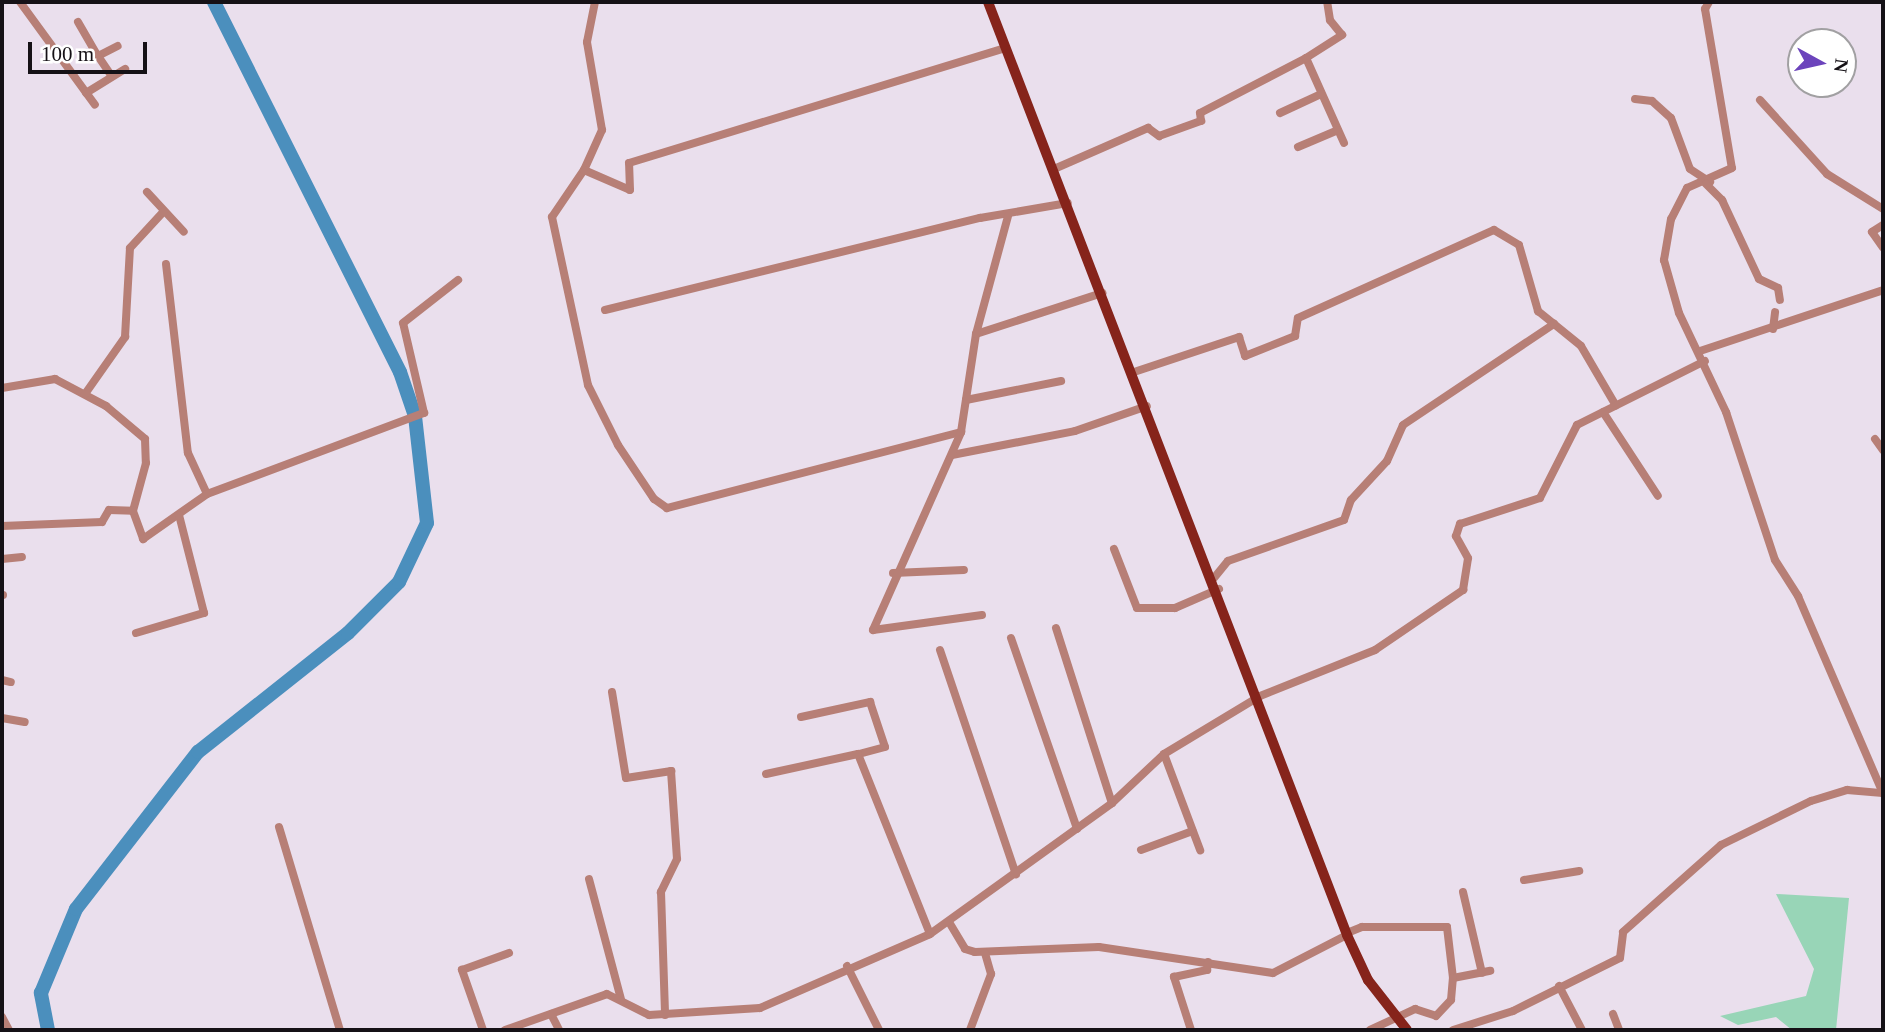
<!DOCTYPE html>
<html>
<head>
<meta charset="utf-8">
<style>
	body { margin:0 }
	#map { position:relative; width:1885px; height:1032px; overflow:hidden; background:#eadfed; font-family:"Times New Roman",serif }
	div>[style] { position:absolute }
	.green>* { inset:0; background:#98d5b7 }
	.river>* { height:14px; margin:-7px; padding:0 7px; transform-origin:7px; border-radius:7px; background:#4b8fbd }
	.minor>* { height:8px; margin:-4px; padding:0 4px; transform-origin:4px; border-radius:4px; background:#b77f76 }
	.major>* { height:10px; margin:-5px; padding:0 5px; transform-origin:5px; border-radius:5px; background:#86241b }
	span { translate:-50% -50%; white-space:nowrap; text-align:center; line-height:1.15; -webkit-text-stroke:7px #fff; paint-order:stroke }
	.frame { position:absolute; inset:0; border:4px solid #151116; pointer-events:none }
	.north { position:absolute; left:1787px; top:28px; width:70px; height:70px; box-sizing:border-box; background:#fff; border:2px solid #a1a0a2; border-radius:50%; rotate:98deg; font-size:19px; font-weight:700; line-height:28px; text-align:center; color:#151116 }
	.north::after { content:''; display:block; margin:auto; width:24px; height:32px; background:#6c44bc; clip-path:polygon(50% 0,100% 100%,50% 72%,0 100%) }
	.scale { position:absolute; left:28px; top:42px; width:119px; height:32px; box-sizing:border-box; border:4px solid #151116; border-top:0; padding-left:9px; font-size:21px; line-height:24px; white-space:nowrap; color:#151116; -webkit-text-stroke:5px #fff; paint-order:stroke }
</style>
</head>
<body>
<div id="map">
	<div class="green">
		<div style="clip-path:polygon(1776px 894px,1849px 898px,1836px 1030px,1792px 1030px,1776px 1017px,1738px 1025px,1720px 1016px,1806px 996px,1814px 969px)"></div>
	</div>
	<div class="river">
		<div style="left:48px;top:1030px;width:38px;rotate:-101deg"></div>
		<div style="left:41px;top:993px;width:91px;rotate:-67.4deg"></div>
		<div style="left:76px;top:909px;width:199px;rotate:-52.2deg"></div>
		<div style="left:198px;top:752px;width:191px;rotate:-38.4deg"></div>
		<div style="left:348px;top:633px;width:72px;rotate:-45deg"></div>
		<div style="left:399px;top:582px;width:65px;rotate:-64.6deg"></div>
		<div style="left:427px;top:523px;width:108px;rotate:-96.4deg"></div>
		<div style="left:415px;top:416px;width:46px;rotate:-108.8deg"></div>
		<div style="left:400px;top:372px;width:414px;rotate:-116.7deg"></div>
	</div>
	<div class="minor">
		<div style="left:20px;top:2px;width:127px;rotate:53.9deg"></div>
		<div style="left:1709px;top:2px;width:8px;rotate:120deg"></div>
		<div style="left:1705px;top:9px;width:161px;rotate:80.4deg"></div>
		<div style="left:1732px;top:168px;width:49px;rotate:156deg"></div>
		<div style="left:1687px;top:188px;width:35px;rotate:117deg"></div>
		<div style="left:1671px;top:219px;width:42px;rotate:99.7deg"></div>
		<div style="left:1664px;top:260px;width:55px;rotate:74.2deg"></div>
		<div style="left:1679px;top:313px;width:110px;rotate:64.6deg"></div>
		<div style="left:1726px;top:412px;width:156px;rotate:71.7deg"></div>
		<div style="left:1775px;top:560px;width:43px;rotate:57.4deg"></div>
		<div style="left:1798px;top:596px;width:215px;rotate:66.7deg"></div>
		<div style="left:78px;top:22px;width:39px;rotate:60deg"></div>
		<div style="left:98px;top:56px;width:22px;rotate:-27deg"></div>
		<div style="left:98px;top:56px;width:23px;rotate:56deg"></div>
		<div style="left:1306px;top:58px;width:93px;rotate:65.9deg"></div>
		<div style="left:86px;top:93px;width:46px;rotate:-31.6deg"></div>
		<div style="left:1635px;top:99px;width:17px;rotate:7deg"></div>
		<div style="left:1652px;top:101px;width:25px;rotate:42deg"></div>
		<div style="left:1671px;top:118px;width:54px;rotate:69.6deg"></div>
		<div style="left:1690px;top:169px;width:24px;rotate:33deg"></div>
		<div style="left:1760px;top:100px;width:100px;rotate:47.8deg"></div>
		<div style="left:1827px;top:174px;width:66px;rotate:32deg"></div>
		<div style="left:1280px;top:113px;width:45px;rotate:-24.9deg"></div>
		<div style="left:1298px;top:147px;width:43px;rotate:-23deg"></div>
		<div style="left:1054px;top:169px;width:103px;rotate:-23.6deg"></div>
		<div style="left:1148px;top:128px;width:14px;rotate:36deg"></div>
		<div style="left:1159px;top:136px;width:45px;rotate:-19.7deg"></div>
		<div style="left:1201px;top:121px;width:8px;rotate:-97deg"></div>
		<div style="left:1200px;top:113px;width:119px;rotate:-27.4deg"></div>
		<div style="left:1306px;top:58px;width:43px;rotate:-32.6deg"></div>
		<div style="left:1342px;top:35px;width:19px;rotate:-129deg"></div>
		<div style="left:1330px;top:20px;width:18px;rotate:-99deg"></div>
		<div style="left:584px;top:170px;width:44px;rotate:-65.8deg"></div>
		<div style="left:602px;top:130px;width:89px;rotate:-99.7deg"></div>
		<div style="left:587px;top:42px;width:41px;rotate:-78.7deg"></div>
		<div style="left:1706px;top:184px;width:23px;rotate:45deg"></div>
		<div style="left:1722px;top:200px;width:87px;rotate:64.9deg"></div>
		<div style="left:1759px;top:279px;width:21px;rotate:25deg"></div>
		<div style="left:1778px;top:288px;width:12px;rotate:81deg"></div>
		<div style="left:147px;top:192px;width:54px;rotate:47.2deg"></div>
		<div style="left:1883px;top:225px;width:13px;rotate:148deg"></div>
		<div style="left:1872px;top:232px;width:19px;rotate:55deg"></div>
		<div style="left:166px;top:264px;width:190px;rotate:83.4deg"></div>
		<div style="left:188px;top:453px;width:45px;rotate:65.1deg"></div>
		<div style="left:605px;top:310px;width:386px;rotate:-13.8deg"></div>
		<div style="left:980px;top:218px;width:89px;rotate:-9.7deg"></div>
		<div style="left:1773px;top:329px;width:17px;rotate:-83deg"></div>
		<div style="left:976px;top:334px;width:133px;rotate:-18deg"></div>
		<div style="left:1700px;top:351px;width:193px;rotate:-18.4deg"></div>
		<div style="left:1134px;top:372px;width:111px;rotate:-18.4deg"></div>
		<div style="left:1239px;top:337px;width:20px;rotate:72deg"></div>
		<div style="left:1245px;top:356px;width:54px;rotate:-21.8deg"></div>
		<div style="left:1295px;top:336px;width:18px;rotate:-81deg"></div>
		<div style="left:1298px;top:318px;width:215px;rotate:-24.2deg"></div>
		<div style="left:1494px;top:230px;width:29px;rotate:31deg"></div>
		<div style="left:1519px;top:245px;width:69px;rotate:73.9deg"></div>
		<div style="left:1538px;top:311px;width:55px;rotate:39.1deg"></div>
		<div style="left:1581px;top:346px;width:69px;rotate:59.7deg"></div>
		<div style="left:2px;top:388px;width:54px;rotate:-9.6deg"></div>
		<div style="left:55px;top:379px;width:58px;rotate:27.9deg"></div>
		<div style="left:106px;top:406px;width:51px;rotate:40.2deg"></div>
		<div style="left:145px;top:439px;width:24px;rotate:88deg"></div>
		<div style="left:146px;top:463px;width:50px;rotate:105.2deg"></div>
		<div style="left:133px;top:511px;width:30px;rotate:70deg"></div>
		<div style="left:143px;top:539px;width:78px;rotate:-35.1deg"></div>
		<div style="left:207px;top:494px;width:232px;rotate:-20.5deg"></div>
		<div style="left:424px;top:413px;width:92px;rotate:-103.1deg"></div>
		<div style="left:403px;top:323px;width:70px;rotate:-38deg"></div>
		<div style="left:85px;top:394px;width:70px;rotate:-54.9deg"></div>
		<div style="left:125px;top:337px;width:89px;rotate:-86.8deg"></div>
		<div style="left:130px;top:248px;width:50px;rotate:-47.4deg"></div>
		<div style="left:966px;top:400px;width:97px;rotate:-11.3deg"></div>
		<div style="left:1603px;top:412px;width:100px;rotate:56.8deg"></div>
		<div style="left:961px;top:432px;width:304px;rotate:165.5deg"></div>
		<div style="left:667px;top:508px;width:16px;rotate:-145deg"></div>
		<div style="left:654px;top:499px;width:65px;rotate:-123.7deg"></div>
		<div style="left:618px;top:445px;width:67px;rotate:-116.6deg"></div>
		<div style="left:588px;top:385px;width:172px;rotate:-102.1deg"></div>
		<div style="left:552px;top:217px;width:57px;rotate:-55.8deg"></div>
		<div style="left:584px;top:170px;width:50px;rotate:23.5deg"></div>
		<div style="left:630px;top:190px;width:27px;rotate:-92deg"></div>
		<div style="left:629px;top:163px;width:394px;rotate:-17deg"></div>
		<div style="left:1875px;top:439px;width:14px;rotate:54deg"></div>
		<div style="left:952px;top:455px;width:125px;rotate:-11deg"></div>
		<div style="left:1075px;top:431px;width:76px;rotate:-19.1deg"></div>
		<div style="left:2px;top:526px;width:100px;rotate:-2.3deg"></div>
		<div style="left:102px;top:522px;width:14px;rotate:-60deg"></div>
		<div style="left:109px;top:510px;width:24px;rotate:2deg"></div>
		<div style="left:1114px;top:549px;width:63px;rotate:68.7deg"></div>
		<div style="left:1137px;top:608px;width:38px"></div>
		<div style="left:1175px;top:608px;width:48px;rotate:-23.4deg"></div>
		<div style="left:2px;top:559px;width:20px;rotate:-6deg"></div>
		<div style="left:893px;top:573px;width:71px;rotate:-2.4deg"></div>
		<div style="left:1214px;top:578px;width:22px;rotate:-51deg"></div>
		<div style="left:1228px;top:561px;width:123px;rotate:-19.5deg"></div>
		<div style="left:1344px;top:520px;width:21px;rotate:-71deg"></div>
		<div style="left:1351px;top:500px;width:53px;rotate:-47.3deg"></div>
		<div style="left:1387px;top:461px;width:39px;rotate:-66deg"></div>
		<div style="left:1403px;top:425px;width:182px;rotate:-33.8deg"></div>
		<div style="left:2px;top:595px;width:1px"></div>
		<div style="left:982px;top:615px;width:110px;rotate:172.2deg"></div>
		<div style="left:873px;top:630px;width:217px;rotate:-66deg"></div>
		<div style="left:961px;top:432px;width:99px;rotate:-81.3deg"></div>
		<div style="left:976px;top:334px;width:122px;rotate:-74.8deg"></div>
		<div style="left:1056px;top:628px;width:184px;rotate:72.3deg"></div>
		<div style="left:136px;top:633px;width:71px;rotate:-16.4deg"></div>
		<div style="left:204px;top:613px;width:101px;rotate:-104.3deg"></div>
		<div style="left:1011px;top:638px;width:202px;rotate:70.9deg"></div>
		<div style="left:940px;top:650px;width:237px;rotate:71.3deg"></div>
		<div style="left:2px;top:680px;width:9px;rotate:13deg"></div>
		<div style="left:612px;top:692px;width:87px;rotate:80.8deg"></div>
		<div style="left:626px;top:778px;width:46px;rotate:-8.8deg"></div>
		<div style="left:671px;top:771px;width:88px;rotate:86.1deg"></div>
		<div style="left:677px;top:859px;width:37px;rotate:116deg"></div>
		<div style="left:661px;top:892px;width:123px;rotate:88.1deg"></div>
		<div style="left:801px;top:717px;width:71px;rotate:-12.3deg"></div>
		<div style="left:870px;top:702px;width:47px;rotate:71.6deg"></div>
		<div style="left:885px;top:747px;width:28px;rotate:165deg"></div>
		<div style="left:858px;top:754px;width:194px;rotate:68.2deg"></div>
		<div style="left:2px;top:718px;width:23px;rotate:10deg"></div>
		<div style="left:1164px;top:754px;width:103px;rotate:69.4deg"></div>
		<div style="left:766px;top:774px;width:94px;rotate:-12.3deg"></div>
		<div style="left:279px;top:827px;width:212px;rotate:73.3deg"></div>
		<div style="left:1141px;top:850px;width:55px;rotate:-20.1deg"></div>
		<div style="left:589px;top:879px;width:124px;rotate:75.1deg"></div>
		<div style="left:1524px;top:880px;width:56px;rotate:-9.3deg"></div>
		<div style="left:1463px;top:892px;width:83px;rotate:76.8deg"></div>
		<div style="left:949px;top:922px;width:31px;rotate:59deg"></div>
		<div style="left:965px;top:949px;width:10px;rotate:17deg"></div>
		<div style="left:975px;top:952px;width:124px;rotate:-2.3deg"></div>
		<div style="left:1099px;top:947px;width:176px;rotate:8.5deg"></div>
		<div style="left:1273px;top:973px;width:83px;rotate:-27.2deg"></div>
		<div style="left:1347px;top:933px;width:16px;rotate:-22deg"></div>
		<div style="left:1362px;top:927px;width:85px"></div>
		<div style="left:1447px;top:927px;width:51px;rotate:83.3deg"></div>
		<div style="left:1453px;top:978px;width:38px;rotate:-11deg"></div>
		<div style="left:847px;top:966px;width:72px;rotate:63.4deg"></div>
		<div style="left:1559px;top:986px;width:50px;rotate:62.4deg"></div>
		<div style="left:551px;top:1014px;width:18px;rotate:63deg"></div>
		<div style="left:1613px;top:1014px;width:17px;rotate:69deg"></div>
		<div style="left:2px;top:1017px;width:15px;rotate:62deg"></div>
		<div style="left:483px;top:1030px;width:64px;rotate:-109.3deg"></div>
		<div style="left:462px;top:970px;width:50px;rotate:-19.9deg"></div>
		<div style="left:505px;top:1030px;width:108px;rotate:-19.4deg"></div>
		<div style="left:607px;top:994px;width:47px;rotate:26.6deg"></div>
		<div style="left:649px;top:1015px;width:111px;rotate:-3.6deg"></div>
		<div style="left:760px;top:1008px;width:185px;rotate:-23.5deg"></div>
		<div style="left:930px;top:934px;width:224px;rotate:-35.7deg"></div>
		<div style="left:1112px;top:803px;width:71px;rotate:-43.3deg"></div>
		<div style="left:1164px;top:754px;width:112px;rotate:-31.1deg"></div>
		<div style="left:1260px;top:696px;width:124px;rotate:-21.8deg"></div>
		<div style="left:1375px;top:650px;width:107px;rotate:-34.3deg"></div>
		<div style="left:1463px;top:590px;width:32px;rotate:-81deg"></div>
		<div style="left:1468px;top:558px;width:25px;rotate:-119deg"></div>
		<div style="left:1456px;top:536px;width:13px;rotate:-72deg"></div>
		<div style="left:1460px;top:524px;width:84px;rotate:-18deg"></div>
		<div style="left:1540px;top:498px;width:82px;rotate:-63.1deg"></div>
		<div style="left:1577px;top:425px;width:143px;rotate:-26.6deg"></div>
		<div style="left:970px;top:1030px;width:60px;rotate:-69.4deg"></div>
		<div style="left:991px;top:974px;width:22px;rotate:-106deg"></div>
		<div style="left:1191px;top:1030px;width:56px;rotate:-107.8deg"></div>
		<div style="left:1174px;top:977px;width:34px;rotate:-12deg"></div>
		<div style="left:1207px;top:970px;width:8px;rotate:-83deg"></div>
		<div style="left:1370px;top:1030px;width:50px;rotate:-25deg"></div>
		<div style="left:1415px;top:1009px;width:22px;rotate:18deg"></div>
		<div style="left:1436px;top:1016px;width:22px;rotate:-47deg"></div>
		<div style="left:1451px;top:1000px;width:22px;rotate:-85deg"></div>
		<div style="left:1453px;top:1030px;width:63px;rotate:-17.6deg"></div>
		<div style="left:1513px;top:1011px;width:119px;rotate:-26.4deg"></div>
		<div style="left:1620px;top:958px;width:26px;rotate:-83deg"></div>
		<div style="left:1623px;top:932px;width:131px;rotate:-41.6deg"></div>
		<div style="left:1721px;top:845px;width:100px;rotate:-26.1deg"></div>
		<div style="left:1811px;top:801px;width:38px;rotate:-17deg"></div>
		<div style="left:1847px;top:790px;width:36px;rotate:5deg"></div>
	</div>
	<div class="major">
		<div style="left:988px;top:2px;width:1000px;rotate:68.95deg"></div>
		<div style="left:1347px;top:935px;width:50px;rotate:65deg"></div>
		<div style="left:1368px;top:980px;width:63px;rotate:52deg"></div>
	</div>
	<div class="frame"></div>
	<div class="north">N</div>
	<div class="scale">100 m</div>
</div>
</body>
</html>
